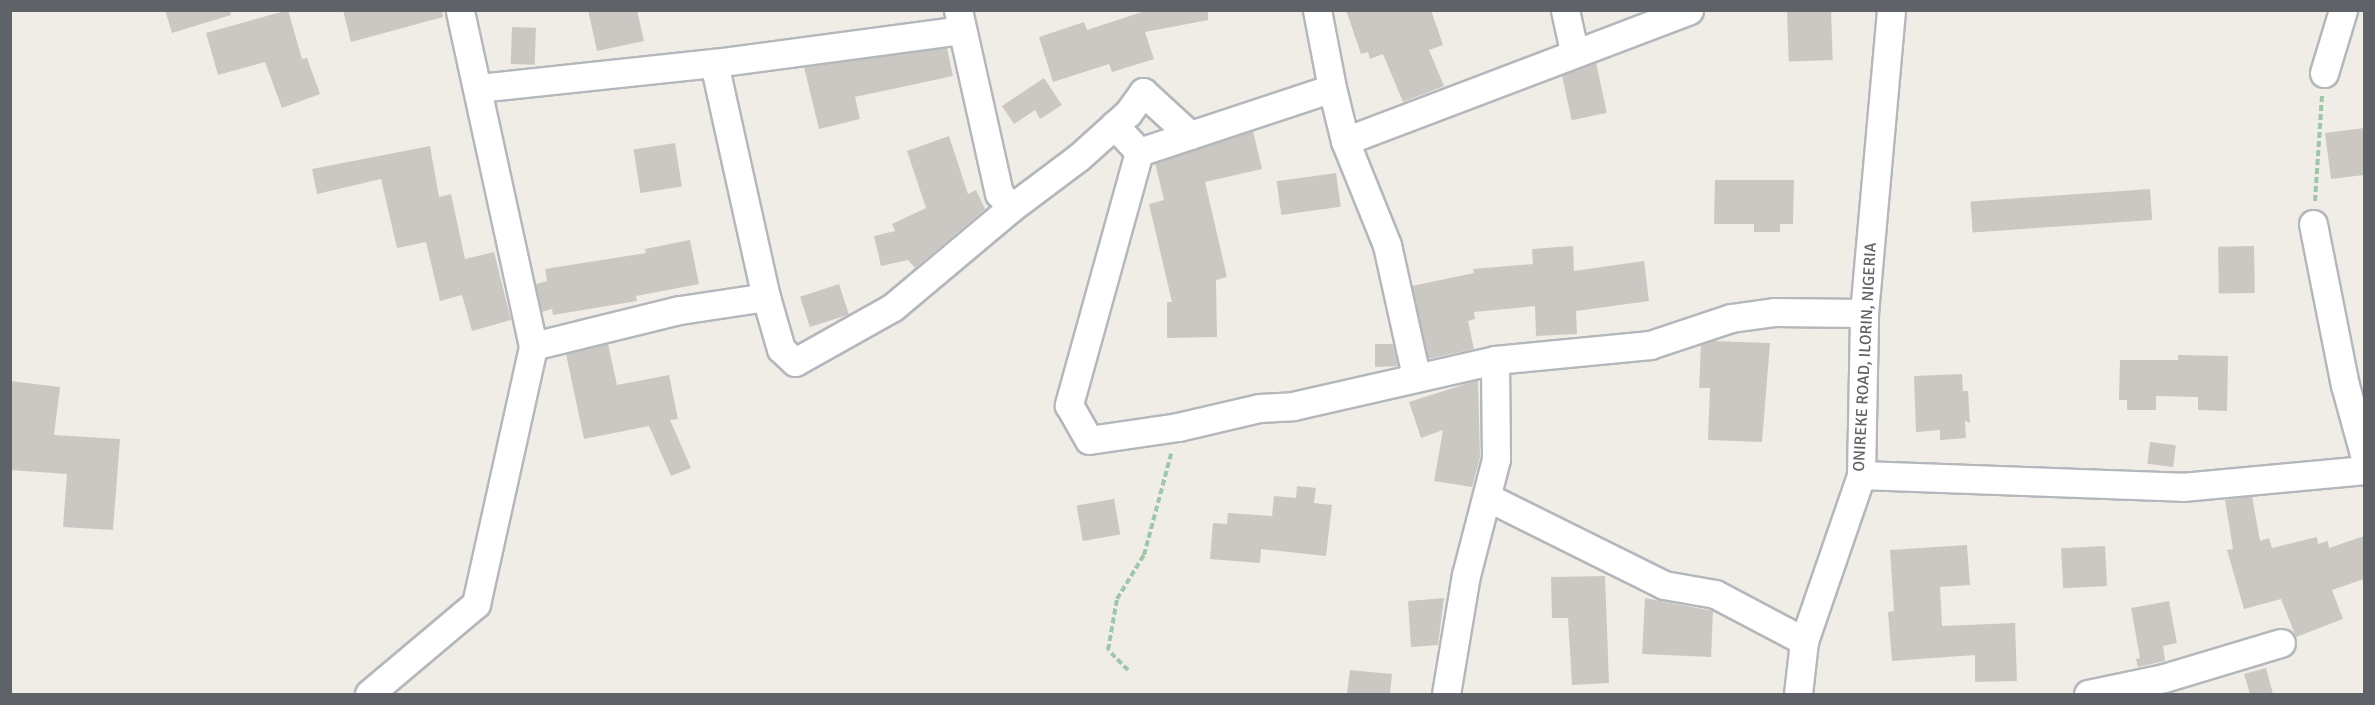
<!DOCTYPE html>
<html>
<head>
<meta charset="utf-8">
<style>
	body { margin:0 }
	#map { position:relative; width:2375px; height:705px; overflow:hidden; background:#f0ede7; font-family:Signika,sans-serif }
	div>[style] { position:absolute }
	.building>* { inset:0; background:#cbc8c4; transform-origin:0 0 }
	.path>* { height:4px; margin-top:-2px; transform-origin:0; background:repeating-linear-gradient(90deg,#a0c6a8 0 6px,transparent 0 9px) }
	.roads { filter:drop-shadow(2px 0 #b4b7bb) drop-shadow(-2px 0 #b4b7bb) drop-shadow(0 2px #b4b7bb) drop-shadow(0 -2px #b4b7bb) }
	.minor>* { height:27px; margin:-13.5px; padding:0 13.5px; transform-origin:13.5px; border-radius:13.5px; background:#fff }
	span { translate:-50% -50%; white-space:nowrap; text-align:center; line-height:1.15; -webkit-text-stroke:5px #fff; paint-order:stroke }
	.street-label { font-size:16px; color:#5f6266 }
	.frame { position:absolute; inset:0; border:12px solid #5f6266; pointer-events:none }
</style>
</head>
<body>
<div id="map">
	<div class="building">
		<div style="clip-path:polygon(165px 10px,230px 10px,231px 15px,172px 33px)"></div>
		<div style="clip-path:polygon(288px 10px,302px 59px,307px 58px,320px 94px,282px 108px,265px 62px,218px 75px,206px 33px)"></div>
		<div style="clip-path:polygon(343px 10px,442px 10px,443px 17px,351px 42px)"></div>
		<div style="clip-path:polygon(588px 10px,637px 10px,644px 41px,597px 51px)"></div>
		<div style="clip-path:polygon(1148px 10px,1208px 10px,1208px 20px,1145px 32px,1154px 59px,1112px 72px,1109px 64px,1053px 82px,1039px 37px,1084px 22px,1087px 30px)"></div>
		<div style="clip-path:polygon(1346px 10px,1431px 10px,1443px 45px,1429px 50px,1444px 86px,1403px 102px,1383px 54px,1370px 59px,1368px 52px,1361px 54px)"></div>
		<div style="left:1831px;top:10px;width:50px;height:44px;rotate:88deg"></div>
		<div style="left:512px;top:27px;width:24px;height:37px;rotate:2deg"></div>
		<div style="clip-path:polygon(947px 48px,953px 76px,855px 97px,860px 119px,819px 129px,804px 67px)"></div>
		<div style="left:1596px;top:62px;width:52px;height:36px;rotate:78deg"></div>
		<div style="clip-path:polygon(1044px 78px,1062px 105px,1040px 119px,1035px 110px,1014px 124px,1002px 106px)"></div>
		<div style="clip-path:polygon(2364px 128px,2364px 175px,2331px 179px,2325px 133px)"></div>
		<div style="clip-path:polygon(1253px 131px,1262px 169px,1205px 182px,1227px 277px,1216px 280px,1217px 337px,1167px 338px,1167px 302px,1172px 302px,1149px 204px,1164px 200px,1155px 163px)"></div>
		<div style="clip-path:polygon(949px 136px,968px 194px,976px 190px,985px 209px,915px 268px,908px 260px,881px 266px,874px 236px,895px 231px,892px 224px,926px 208px,907px 151px)"></div>
		<div style="left:675px;top:143px;width:44px;height:42px;rotate:81deg"></div>
		<div style="clip-path:polygon(430px 146px,439px 197px,451px 194px,465px 259px,494px 252px,511px 320px,472px 331px,462px 295px,440px 301px,426px 242px,397px 248px,381px 179px,317px 194px,312px 169px)"></div>
		<div style="left:1336px;top:173px;width:34px;height:60px;rotate:82deg"></div>
		<div style="clip-path:polygon(1715px 180px,1794px 180px,1793px 224px,1780px 224px,1780px 232px,1754px 232px,1754px 224px,1714px 224px)"></div>
		<div style="left:2150px;top:189px;width:31px;height:180px;rotate:86deg"></div>
		<div style="clip-path:polygon(690px 240px,699px 284px,636px 296px,637px 301px,553px 315px,552px 309px,542px 312px,536px 284px,547px 281px,545px 269px,646px 253px,645px 249px)"></div>
		<div style="clip-path:polygon(1573px 246px,1574px 271px,1644px 261px,1649px 301px,1576px 311px,1577px 334px,1536px 336px,1535px 306px,1474px 312px,1475px 319px,1468px 321px,1474px 349px,1428px 359px,1412px 286px,1474px 273px,1473px 269px,1533px 264px,1532px 249px)"></div>
		<div style="left:2254px;top:246px;width:47px;height:36px;rotate:89deg"></div>
		<div style="left:839px;top:284px;width:32px;height:41px;rotate:72deg"></div>
		<div style="clip-path:polygon(1712px 341px,1770px 343px,1762px 442px,1708px 440px,1710px 388px,1699px 388px,1701px 344px)"></div>
		<div style="clip-path:polygon(608px 344px,617px 385px,669px 375px,678px 419px,670px 420px,691px 468px,671px 476px,649px 426px,584px 439px,566px 354px)"></div>
		<div style="clip-path:polygon(1375px 344px,1393px 344px,1398px 366px,1375px 367px)"></div>
		<div style="clip-path:polygon(2178px 355px,2228px 356px,2227px 411px,2198px 410px,2198px 397px,2156px 396px,2156px 410px,2127px 410px,2127px 400px,2119px 400px,2120px 360px,2178px 360px)"></div>
		<div style="clip-path:polygon(1962px 374px,1963px 391px,1968px 391px,1970px 423px,1965px 421px,1966px 438px,1940px 440px,1940px 430px,1916px 432px,1914px 376px)"></div>
		<div style="clip-path:polygon(1478px 380px,1480px 457px,1472px 487px,1434px 481px,1443px 430px,1421px 438px,1409px 402px)"></div>
		<div style="clip-path:polygon(10px 381px,60px 387px,54px 435px,120px 439px,113px 530px,63px 527px,67px 474px,10px 470px)"></div>
		<div style="left:2150px;top:442px;width:26px;height:22px;rotate:7deg"></div>
		<div style="clip-path:polygon(1297px 486px,1316px 488px,1314px 503px,1332px 505px,1326px 556px,1261px 549px,1260px 563px,1210px 559px,1213px 523px,1227px 524px,1228px 513px,1272px 516px,1274px 496px,1296px 498px)"></div>
		<div style="clip-path:polygon(2252px 496px,2260px 541px,2269px 538px,2272px 548px,2317px 537px,2318px 544px,2328px 541px,2329px 548px,2364px 536px,2364px 579px,2332px 590px,2343px 619px,2296px 637px,2281px 599px,2244px 609px,2227px 550px,2233px 549px,2225px 500px)"></div>
		<div style="left:1114px;top:499px;width:36px;height:38px;rotate:80deg"></div>
		<div style="clip-path:polygon(1967px 545px,1970px 585px,1940px 587px,1942px 626px,2015px 623px,2017px 681px,1975px 682px,1975px 655px,1892px 661px,1888px 612px,1894px 611px,1890px 550px)"></div>
		<div style="left:2105px;top:546px;width:40px;height:44px;rotate:87deg"></div>
		<div style="clip-path:polygon(1605px 576px,1609px 683px,1572px 685px,1568px 618px,1552px 618px,1551px 577px)"></div>
		<div style="clip-path:polygon(1444px 598px,1438px 645px,1411px 647px,1408px 601px)"></div>
		<div style="clip-path:polygon(1645px 598px,1713px 611px,1711px 657px,1642px 654px)"></div>
		<div style="clip-path:polygon(2169px 601px,2177px 643px,2163px 646px,2165px 661px,2138px 667px,2136px 659px,2140px 658px,2131px 608px)"></div>
		<div style="clip-path:polygon(2266px 668px,2273px 694px,2250px 694px,2244px 674px)"></div>
		<div style="clip-path:polygon(1350px 670px,1392px 674px,1390px 694px,1347px 694px)"></div>
	</div>
	<div class="path">
		<div style="left:2315px;top:201px;width:106px;rotate:-86.2deg"></div>
		<div style="left:1128px;top:670px;width:28px;rotate:-135deg"></div>
		<div style="left:1108px;top:650px;width:52px;rotate:-80deg"></div>
		<div style="left:1117px;top:599px;width:52px;rotate:-58.5deg"></div>
		<div style="left:1144px;top:555px;width:105px;rotate:-75deg"></div>
	</div>
	<div class="roads">
		<div class="minor">
			<div style="left:958px;top:10px;width:188px;rotate:77.4deg"></div>
			<div style="left:999px;top:193px;width:19px;rotate:51deg"></div>
			<div style="left:1317px;top:10px;width:79px;rotate:79.1deg"></div>
			<div style="left:1565px;top:10px;width:42px;rotate:77.6deg"></div>
			<div style="left:714px;top:63px;width:240px;rotate:77.5deg"></div>
			<div style="left:2324px;top:73px;width:66px;rotate:-73.2deg"></div>
			<div style="left:479px;top:88px;width:236px;rotate:-6.1deg"></div>
			<div style="left:714px;top:63px;width:249px;rotate:-7.6deg"></div>
			<div style="left:1114px;top:125px;width:37px;rotate:47deg"></div>
			<div style="left:1139px;top:152px;width:263px;rotate:105.5deg"></div>
			<div style="left:1069px;top:405px;width:40px;rotate:60.3deg"></div>
			<div style="left:1089px;top:440px;width:90px;rotate:-8.3deg"></div>
			<div style="left:1178px;top:427px;width:83px;rotate:-13.2deg"></div>
			<div style="left:1259px;top:408px;width:34px;rotate:-3deg"></div>
			<div style="left:1293px;top:406px;width:207px;rotate:-12.8deg"></div>
			<div style="left:1495px;top:360px;width:156px;rotate:-5.5deg"></div>
			<div style="left:1650px;top:345px;width:85px;rotate:-18.4deg"></div>
			<div style="left:1731px;top:318px;width:43px;rotate:-7.9deg"></div>
			<div style="left:1774px;top:312px;width:90px;rotate:0.6deg"></div>
			<div style="left:1345px;top:141px;width:368px;rotate:-20.8deg"></div>
			<div style="left:1139px;top:152px;width:203px;rotate:-18.3deg"></div>
			<div style="left:1332px;top:88px;width:55px;rotate:76.2deg"></div>
			<div style="left:1345px;top:141px;width:112px;rotate:68deg"></div>
			<div style="left:1387px;top:245px;width:134px;rotate:77.5deg"></div>
			<div style="left:2313px;top:224px;width:164px;rotate:78.8deg"></div>
			<div style="left:2345px;top:385px;width:72px;rotate:74.6deg"></div>
			<div style="left:533px;top:346px;width:151px;rotate:-13.8deg"></div>
			<div style="left:680px;top:310px;width:87px;rotate:-8.6deg"></div>
			<div style="left:766px;top:297px;width:54px;rotate:73.9deg"></div>
			<div style="left:781px;top:349px;width:19px;rotate:43deg"></div>
			<div style="left:795px;top:362px;width:112px;rotate:-29.3deg"></div>
			<div style="left:893px;top:307px;width:154px;rotate:-40deg"></div>
			<div style="left:1011px;top:208px;width:85px;rotate:-36.9deg"></div>
			<div style="left:1079px;top:157px;width:66px;rotate:-41.9deg"></div>
			<div style="left:1128px;top:113px;width:26px;rotate:-54deg"></div>
			<div style="left:1143px;top:92px;width:64px;rotate:42.5deg"></div>
			<div style="left:1861px;top:475px;width:321px;rotate:2.1deg"></div>
			<div style="left:2182px;top:487px;width:183px;rotate:-5.3deg"></div>
			<div style="left:1487px;top:497px;width:198px;rotate:26.4deg"></div>
			<div style="left:1664px;top:585px;width:52px;rotate:10deg"></div>
			<div style="left:1715px;top:594px;width:101px;rotate:27.8deg"></div>
			<div style="left:369px;top:694px;width:140px;rotate:-40.1deg"></div>
			<div style="left:476px;top:604px;width:264px;rotate:-77.5deg"></div>
			<div style="left:533px;top:346px;width:344px;rotate:-102.3deg"></div>
			<div style="left:1446px;top:694px;width:121px;rotate:-80.5deg"></div>
			<div style="left:1466px;top:575px;width:120px;rotate:-75.5deg"></div>
			<div style="left:1496px;top:459px;width:99px;rotate:-90.6deg"></div>
			<div style="left:1798px;top:694px;width:53px;rotate:-83.5deg"></div>
			<div style="left:1804px;top:641px;width:176px;rotate:-71deg"></div>
			<div style="left:1861px;top:475px;width:162px;rotate:-88.9deg"></div>
			<div style="left:1864px;top:313px;width:304px;rotate:-84.9deg"></div>
			<div style="left:2088px;top:694px;width:78px;rotate:-11.9deg"></div>
			<div style="left:2164px;top:678px;width:122px;rotate:-16.7deg"></div>
		</div>
	</div>
	<div class="street-label">
		<span style="left:1865px;top:357px;rotate:-87deg">ONIREKE ROAD, ILORIN, NIGERIA</span>
	</div>
	<div class="frame"></div>
</div>
</body>
</html>
